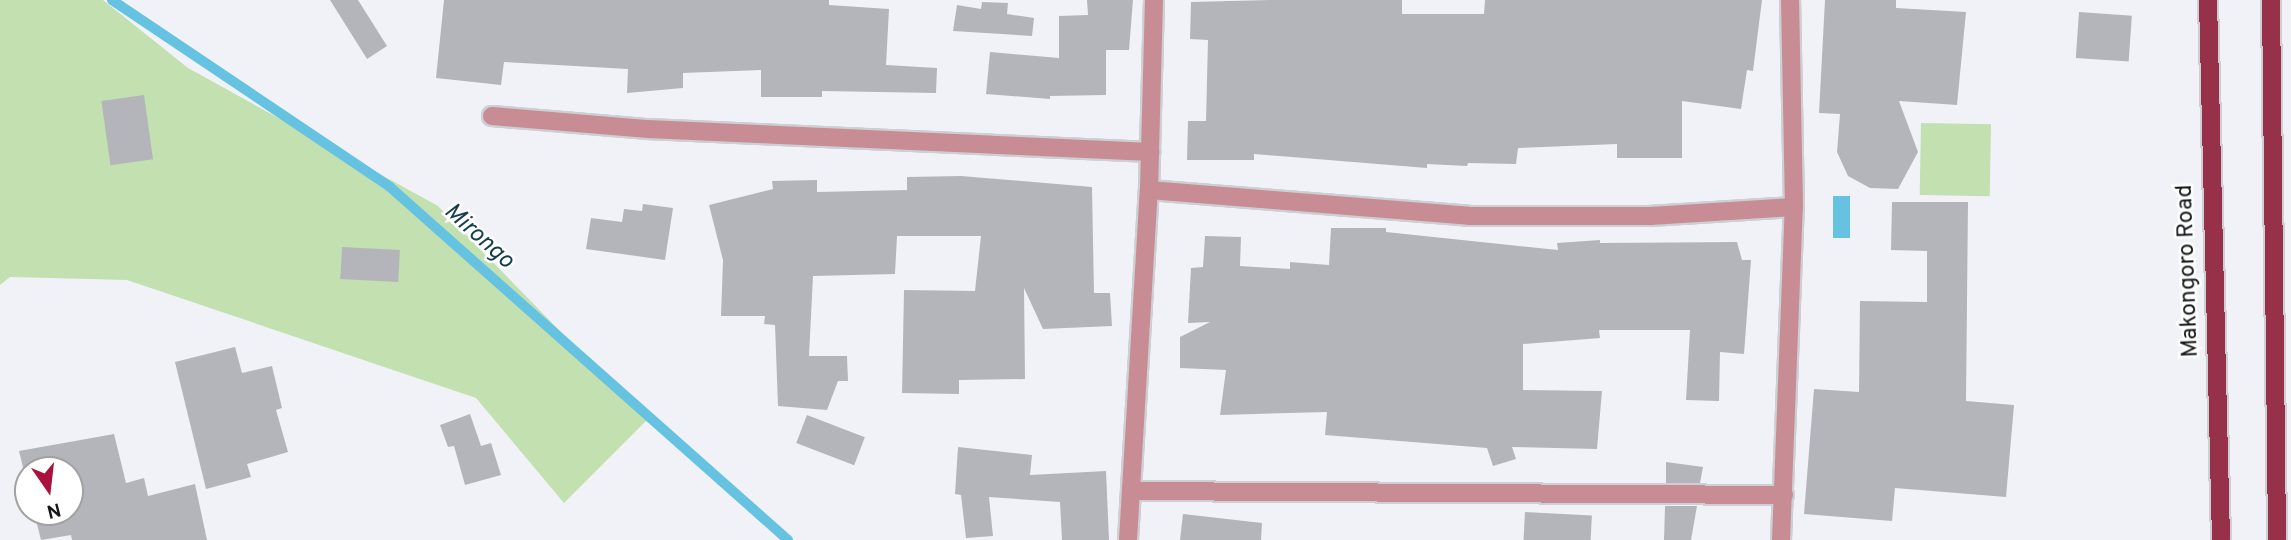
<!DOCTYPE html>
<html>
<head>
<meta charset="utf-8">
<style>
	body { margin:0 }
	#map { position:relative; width:2291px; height:540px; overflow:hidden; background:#f1f2f7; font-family:Overpass,sans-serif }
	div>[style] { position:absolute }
	.green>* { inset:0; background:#c3e0b0; transform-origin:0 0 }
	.water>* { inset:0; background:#65c3e1; transform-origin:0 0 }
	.stream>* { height:10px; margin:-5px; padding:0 5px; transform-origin:5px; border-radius:5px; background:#65c3e1 }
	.building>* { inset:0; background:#b4b5ba; transform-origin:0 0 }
	.roads { filter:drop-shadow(2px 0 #cecfd3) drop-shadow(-2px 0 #cecfd3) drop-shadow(0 2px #cecfd3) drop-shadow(0 -2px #cecfd3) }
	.street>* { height:18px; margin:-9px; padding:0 9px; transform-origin:9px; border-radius:9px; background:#c78c94 }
	.primary>* { height:18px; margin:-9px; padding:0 9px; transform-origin:9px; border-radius:9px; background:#963149 }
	span { translate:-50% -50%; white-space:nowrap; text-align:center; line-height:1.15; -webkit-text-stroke:5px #fff; paint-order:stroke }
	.street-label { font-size:23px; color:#141516 }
	.water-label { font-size:24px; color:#133e4b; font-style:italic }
	.north { position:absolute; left:14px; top:456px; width:70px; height:70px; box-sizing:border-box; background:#fff; border:2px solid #a1a1a2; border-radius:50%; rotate:166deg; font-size:19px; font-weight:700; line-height:28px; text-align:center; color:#141516 }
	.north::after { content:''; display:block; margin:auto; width:24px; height:32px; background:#a9123e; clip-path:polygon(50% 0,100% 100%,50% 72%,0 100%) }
</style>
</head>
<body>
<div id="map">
	<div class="green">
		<div style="clip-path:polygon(0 0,103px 0,188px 68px,438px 206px,647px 420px,564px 503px,476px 398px,127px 280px,10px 277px,0 285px)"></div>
		<div style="left:1921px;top:123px;width:70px;height:72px;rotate:1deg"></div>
	</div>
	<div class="water">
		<div style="left:1850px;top:196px;width:42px;height:17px;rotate:90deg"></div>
	</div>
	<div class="stream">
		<div style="left:112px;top:0;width:335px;rotate:33.9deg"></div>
		<div style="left:390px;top:187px;width:532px;rotate:41.57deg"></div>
	</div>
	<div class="building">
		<div style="clip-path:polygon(330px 0,358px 0,387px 46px,367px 59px)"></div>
		<div style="clip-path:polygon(444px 0,829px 0,829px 5px,889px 9px,886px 65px,937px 68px,936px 93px,822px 91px,822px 97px,761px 97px,761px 70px,683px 73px,683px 88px,627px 93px,628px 69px,504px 62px,501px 85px,436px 78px)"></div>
		<div style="clip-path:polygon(1087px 0,1133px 0,1129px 50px,1106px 50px,1106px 95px,1050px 96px,1050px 99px,986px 94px,990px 52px,1059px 58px,1059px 16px,1088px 15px)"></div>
		<div style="clip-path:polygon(1270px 0,1402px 0,1402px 14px,1484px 14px,1485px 0,1762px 0,1753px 71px,1747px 70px,1741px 109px,1682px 101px,1682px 158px,1617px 158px,1617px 144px,1518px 148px,1516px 164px,1468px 163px,1467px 166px,1427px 164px,1427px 168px,1254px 154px,1254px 160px,1187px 160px,1188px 121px,1206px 121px,1208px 40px,1190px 39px,1191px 2px)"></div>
		<div style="clip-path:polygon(1825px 0,1896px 0,1896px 8px,1966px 12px,1957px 105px,1899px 101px,1918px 152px,1898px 189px,1870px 188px,1848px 176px,1837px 152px,1840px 114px,1819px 113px)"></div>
		<div style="clip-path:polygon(982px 2px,1008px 3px,1007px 14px,1034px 18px,1032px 36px,953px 31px,957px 5px,981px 9px)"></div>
		<div style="left:2079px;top:12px;width:53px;height:46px;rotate:4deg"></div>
		<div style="left:144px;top:95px;width:65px;height:43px;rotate:82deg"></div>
		<div style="clip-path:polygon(961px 176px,1092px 187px,1094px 293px,1110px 293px,1112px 326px,1043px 329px,1024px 288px,1025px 379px,959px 380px,959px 394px,902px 393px,904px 290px,975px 291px,981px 236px,897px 236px,895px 274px,813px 276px,809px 356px,847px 356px,848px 381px,838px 381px,827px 410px,778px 406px,775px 325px,764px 324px,765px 316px,721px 316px,723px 260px,709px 205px,773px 189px,772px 181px,817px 180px,817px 192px,907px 190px,907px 177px)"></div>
		<div style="clip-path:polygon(1892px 202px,1968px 202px,1966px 401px,2014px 405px,2006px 497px,1895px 488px,1892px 521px,1804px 514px,1814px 389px,1859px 392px,1860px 301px,1927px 302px,1927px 251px,1891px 250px)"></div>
		<div style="clip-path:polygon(643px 204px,673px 208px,665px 260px,586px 249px,591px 218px,622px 222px,624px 209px,642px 211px)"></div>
		<div style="clip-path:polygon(1331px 228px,1386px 228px,1386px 232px,1558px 250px,1557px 243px,1600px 240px,1600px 243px,1737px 242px,1742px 260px,1751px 260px,1744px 354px,1720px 352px,1719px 401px,1686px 400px,1690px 330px,1599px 330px,1600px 338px,1523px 344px,1523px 390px,1602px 391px,1597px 449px,1512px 447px,1516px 459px,1493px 466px,1487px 448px,1325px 435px,1327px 412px,1220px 415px,1226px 370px,1180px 368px,1180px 337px,1210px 322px,1188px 323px,1191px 268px,1203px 267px,1205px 236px,1241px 237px,1240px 266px,1290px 269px,1290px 262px,1329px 265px)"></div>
		<div style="left:342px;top:247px;width:58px;height:32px;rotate:3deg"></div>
		<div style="clip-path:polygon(235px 347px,242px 373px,272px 366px,282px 408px,276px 410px,288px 452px,247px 464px,251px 477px,206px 489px,175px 362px)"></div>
		<div style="clip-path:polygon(470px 414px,481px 446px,491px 443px,501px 475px,465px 485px,454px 446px,448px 447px,440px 425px)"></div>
		<div style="left:807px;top:415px;width:62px;height:30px;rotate:21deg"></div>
		<div style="clip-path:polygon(114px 434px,126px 483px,144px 478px,148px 496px,195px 484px,207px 540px,72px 540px,71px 535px,41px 540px,34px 512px,70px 512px,70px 470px,28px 470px,28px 488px,19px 451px)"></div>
		<div style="clip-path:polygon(958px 447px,1032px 455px,1030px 475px,1106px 471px,1109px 540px,1062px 540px,1060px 502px,989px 497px,993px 536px,966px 538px,961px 495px,955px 494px)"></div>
		<div style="clip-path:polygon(1666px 462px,1703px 467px,1700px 483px,1666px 483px)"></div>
		<div style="clip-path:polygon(1665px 506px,1697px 506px,1691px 540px,1664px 540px)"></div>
		<div style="left:1525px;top:512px;width:67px;height:28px;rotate:3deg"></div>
		<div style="clip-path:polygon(1183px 514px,1262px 523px,1261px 540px,1180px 540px)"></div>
	</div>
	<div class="roads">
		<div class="street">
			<div style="left:492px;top:116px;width:157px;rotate:4.8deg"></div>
			<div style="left:648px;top:129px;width:503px;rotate:2.62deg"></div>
			<div style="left:1149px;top:190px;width:321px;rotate:4.6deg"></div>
			<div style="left:1469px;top:216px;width:181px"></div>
			<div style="left:1650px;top:216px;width:144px;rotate:-3.6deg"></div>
			<div style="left:1131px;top:491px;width:653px;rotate:0.35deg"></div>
			<div style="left:1128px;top:540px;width:351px;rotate:-86.6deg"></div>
			<div style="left:1149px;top:190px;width:190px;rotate:-88.5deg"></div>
			<div style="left:1781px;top:540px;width:333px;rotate:-87.8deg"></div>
			<div style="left:1794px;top:207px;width:207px;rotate:-91.1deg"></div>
		</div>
		<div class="primary">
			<div style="left:2208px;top:0;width:540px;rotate:88.62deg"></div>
			<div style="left:2271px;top:0;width:540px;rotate:89.36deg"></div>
		</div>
	</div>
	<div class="street-label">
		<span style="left:2189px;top:271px;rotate:-92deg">Makongoro Road</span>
	</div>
	<div class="water-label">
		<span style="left:478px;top:237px;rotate:42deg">Mirongo</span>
	</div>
	<div class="north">N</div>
</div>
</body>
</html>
